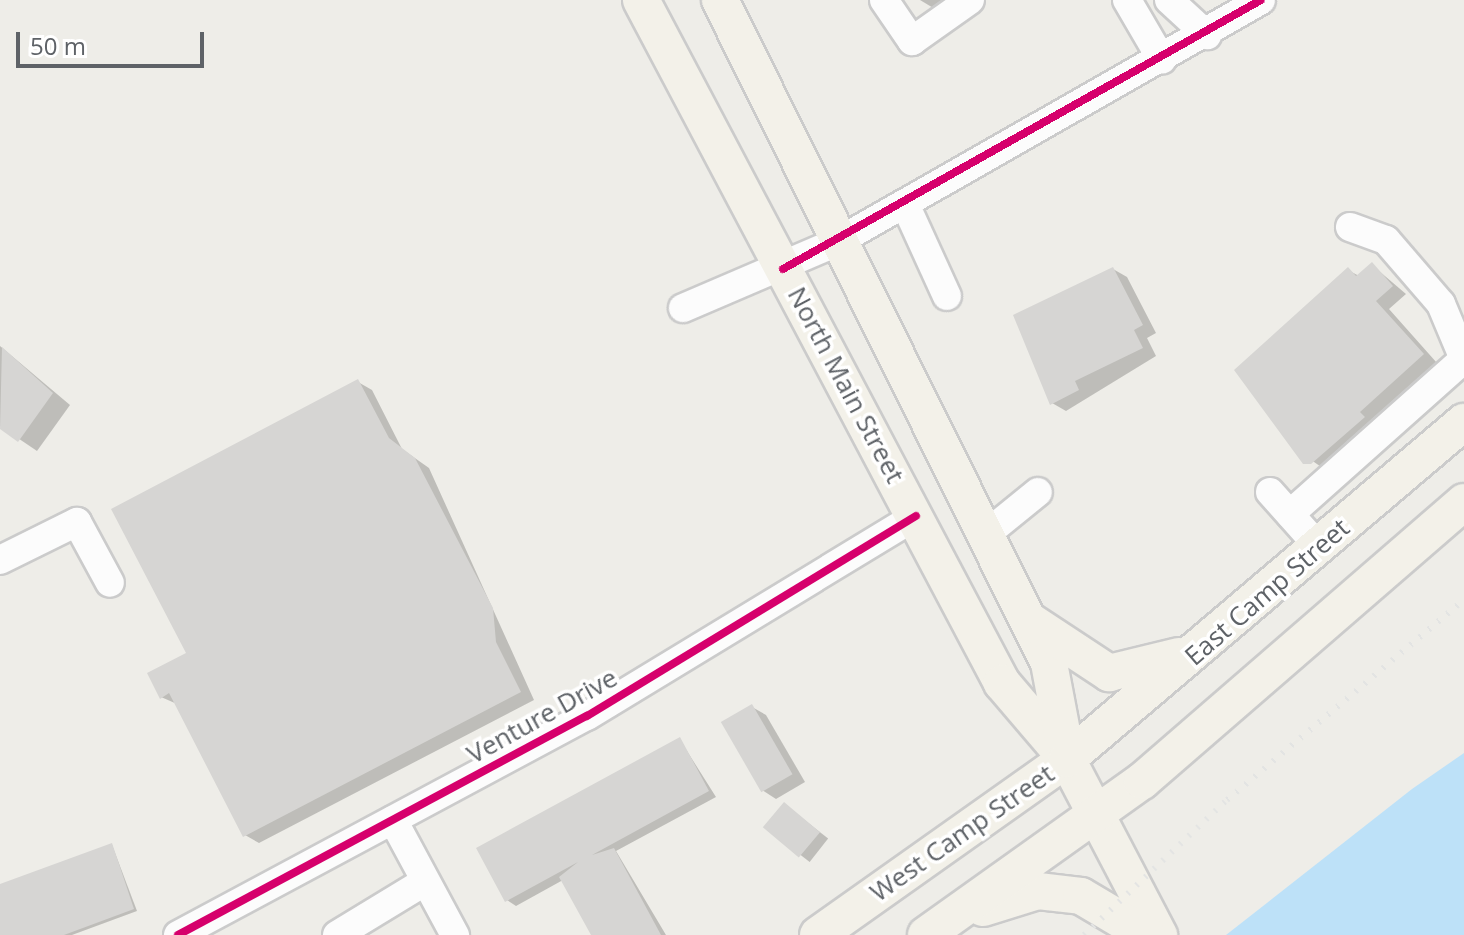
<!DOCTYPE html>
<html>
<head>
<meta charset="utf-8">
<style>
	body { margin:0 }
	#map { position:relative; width:1464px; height:935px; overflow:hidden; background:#eeede8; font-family:"Open Sans",sans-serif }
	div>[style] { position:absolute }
	.water>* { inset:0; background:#bde1f8 }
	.shadow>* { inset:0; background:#0003; transform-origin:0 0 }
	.building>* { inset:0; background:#d6d5d3; transform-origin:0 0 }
	.roads { filter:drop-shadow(2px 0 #cbcbcb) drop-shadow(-2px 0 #cbcbcb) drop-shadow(0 2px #cbcbcb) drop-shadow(0 -2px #cbcbcb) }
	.minor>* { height:28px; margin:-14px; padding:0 14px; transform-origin:14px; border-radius:14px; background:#fcfcfc }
	.major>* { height:36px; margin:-18px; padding:0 18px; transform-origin:18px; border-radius:18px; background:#f3f1e9 }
	.rail>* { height:6px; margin-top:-3px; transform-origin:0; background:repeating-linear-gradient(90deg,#e3e4e3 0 2px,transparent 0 12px) }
	.cycleway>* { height:8px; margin:-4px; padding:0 4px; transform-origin:4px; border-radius:4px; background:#d6006c }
	span { translate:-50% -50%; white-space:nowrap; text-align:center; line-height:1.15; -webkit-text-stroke:7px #fff; paint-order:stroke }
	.street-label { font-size:26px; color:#5e6267 }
	.scale { position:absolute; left:16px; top:32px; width:188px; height:36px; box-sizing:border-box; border:4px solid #5e6267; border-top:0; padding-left:10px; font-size:24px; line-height:28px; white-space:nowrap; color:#5e6267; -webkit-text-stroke:6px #fff; paint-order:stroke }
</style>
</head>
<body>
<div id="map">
	<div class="water">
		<div style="clip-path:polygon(1464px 753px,1464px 935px,1226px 935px,1412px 789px)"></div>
	</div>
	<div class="shadow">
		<div style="clip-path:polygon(920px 0,966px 0,940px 12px)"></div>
		<div style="clip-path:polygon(1372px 265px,1406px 294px,1389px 309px,1437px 363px,1327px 471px,1291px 446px,1348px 270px,1359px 276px)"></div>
		<div style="clip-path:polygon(1113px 269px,1127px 277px,1156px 333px,1147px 338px,1156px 356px,1066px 411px,1052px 403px)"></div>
		<div style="clip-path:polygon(0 346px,70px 405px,37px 451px,0 426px)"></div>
		<div style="clip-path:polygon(358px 382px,372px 390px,402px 449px,429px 468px,534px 700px,259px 843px,245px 835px,177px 704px,161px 697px)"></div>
		<div style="clip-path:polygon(752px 707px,766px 715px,805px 782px,776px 799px,762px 790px)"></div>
		<div style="clip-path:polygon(680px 740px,716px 797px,616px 851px,666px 935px,593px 935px,563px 880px,516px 906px,507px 900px)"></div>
		<div style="left:784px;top:804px;width:56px;height:30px;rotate:38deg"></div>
		<div style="clip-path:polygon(112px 845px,137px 911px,72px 935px,0 935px,0 886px)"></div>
	</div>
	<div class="building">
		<div style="clip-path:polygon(1372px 262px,1393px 286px,1376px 301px,1424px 354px,1360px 412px,1365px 417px,1311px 464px,1303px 464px,1234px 370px,1348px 267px,1356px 276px)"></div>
		<div style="clip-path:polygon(1113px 267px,1143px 325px,1134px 330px,1143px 348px,1075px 381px,1079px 390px,1050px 405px,1013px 315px)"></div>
		<div style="clip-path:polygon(2px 347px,53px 393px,18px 442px,0 429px)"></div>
		<div style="clip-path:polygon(358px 379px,389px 438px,415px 458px,493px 608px,496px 642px,521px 692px,243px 837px,169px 693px,160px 699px,147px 673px,186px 653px,111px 509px)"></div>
		<div style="left:752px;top:704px;width:81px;height:36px;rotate:60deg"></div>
		<div style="clip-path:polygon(680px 737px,709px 791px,592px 855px,614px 848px,661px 935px,591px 935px,559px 877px,578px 862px,505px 902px,476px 848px)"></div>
		<div style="left:784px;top:802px;width:47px;height:33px;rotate:40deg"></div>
		<div style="clip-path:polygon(112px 843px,134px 909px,64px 935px,0 935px,0 884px)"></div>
	</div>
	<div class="roads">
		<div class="minor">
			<div style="left:884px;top:0;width:50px;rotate:55.7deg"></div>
			<div style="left:912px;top:41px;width:71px;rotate:-35.3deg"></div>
			<div style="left:1127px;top:0;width:69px;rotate:59.7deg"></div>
			<div style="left:1169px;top:0;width:52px;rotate:42.6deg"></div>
			<div style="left:905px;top:204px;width:101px;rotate:65.5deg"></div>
			<div style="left:1350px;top:227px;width:38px;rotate:20deg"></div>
			<div style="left:1386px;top:240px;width:84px;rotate:49.3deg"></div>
			<div style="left:1441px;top:304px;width:60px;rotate:67.3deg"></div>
			<div style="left:683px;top:308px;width:168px;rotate:-23.2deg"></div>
			<div style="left:837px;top:242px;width:488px;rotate:-29.7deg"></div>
			<div style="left:1270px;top:492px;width:74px;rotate:48.3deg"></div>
			<div style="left:1290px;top:514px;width:233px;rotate:-41.7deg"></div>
			<div style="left:985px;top:535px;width:68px;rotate:-39.1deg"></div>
			<div style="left:0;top:560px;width:86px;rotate:-26.3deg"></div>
			<div style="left:77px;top:522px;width:69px;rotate:61.6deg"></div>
			<div style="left:393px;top:820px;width:131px;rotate:61.7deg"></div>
			<div style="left:178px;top:935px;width:464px;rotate:-28.2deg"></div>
			<div style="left:587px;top:716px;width:385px;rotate:-31.3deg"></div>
			<div style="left:337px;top:935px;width:102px;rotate:-31.3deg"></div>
		</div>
		<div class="major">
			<div style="left:641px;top:0;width:773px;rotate:62.14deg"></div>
			<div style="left:1002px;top:683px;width:100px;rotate:49.5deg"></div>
			<div style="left:1067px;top:759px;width:199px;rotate:62.4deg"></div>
			<div style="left:720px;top:0;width:740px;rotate:63.61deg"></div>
			<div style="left:1049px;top:663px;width:97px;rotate:79.3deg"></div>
			<div style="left:1030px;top:621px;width:95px;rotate:33.4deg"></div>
			<div style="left:1109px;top:673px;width:72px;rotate:-13.7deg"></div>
			<div style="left:983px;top:908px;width:58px;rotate:-17.2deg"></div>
			<div style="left:1038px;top:891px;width:43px;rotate:6.6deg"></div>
			<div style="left:1081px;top:896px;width:77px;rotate:30.6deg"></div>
			<div style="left:818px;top:935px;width:305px;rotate:-35.3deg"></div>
			<div style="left:1067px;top:759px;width:521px;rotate:-40.33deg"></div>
			<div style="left:926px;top:935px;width:265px;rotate:-35.5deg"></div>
			<div style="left:1142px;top:781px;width:426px;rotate:-40.9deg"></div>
		</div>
	</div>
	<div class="rail">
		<div style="left:1084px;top:935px;width:197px;rotate:-43.4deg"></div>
		<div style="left:1227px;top:800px;width:310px;rotate:-40.2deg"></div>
	</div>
	<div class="cycleway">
		<div style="left:783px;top:269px;width:548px;rotate:-29.37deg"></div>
		<div style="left:178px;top:935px;width:464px;rotate:-28.2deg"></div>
		<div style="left:587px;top:716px;width:385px;rotate:-31.3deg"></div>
	</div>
	<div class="street-label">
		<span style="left:846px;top:385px;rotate:62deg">North Main Street</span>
		<span style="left:1267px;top:592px;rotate:-41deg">East Camp Street</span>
		<span style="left:542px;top:716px;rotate:-29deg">Venture Drive</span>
		<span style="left:962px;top:833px;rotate:-35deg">West Camp Street</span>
	</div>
	<div class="scale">50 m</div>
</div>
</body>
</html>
